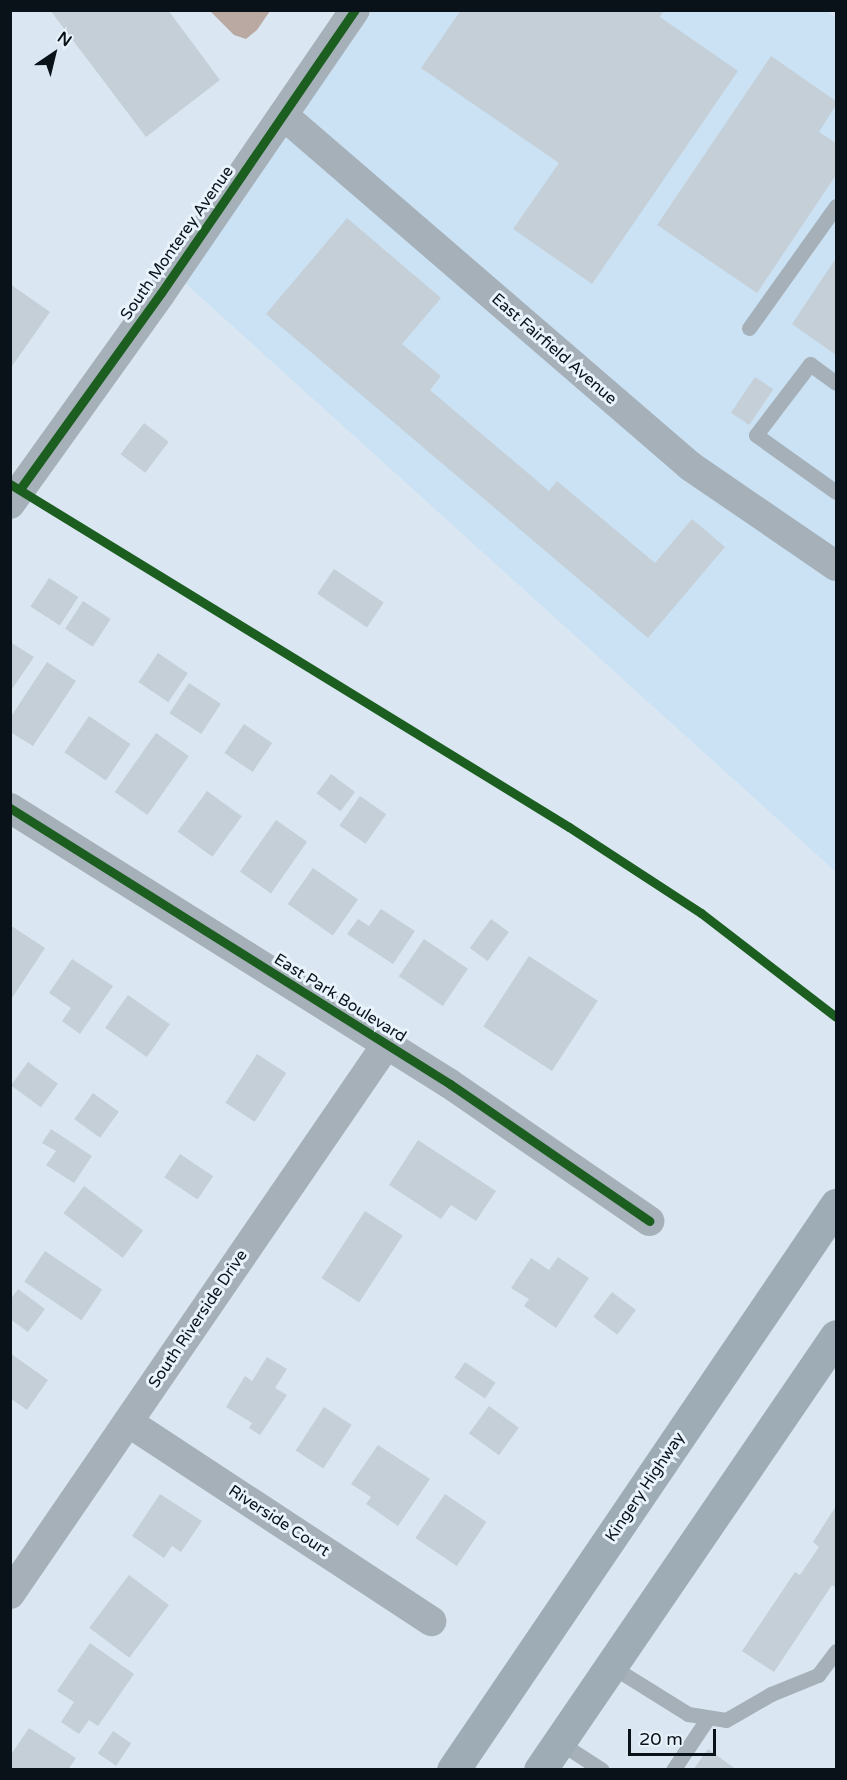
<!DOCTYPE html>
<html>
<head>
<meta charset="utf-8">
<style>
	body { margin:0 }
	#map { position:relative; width:847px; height:1780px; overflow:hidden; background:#dae7f2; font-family:"Varela Round",sans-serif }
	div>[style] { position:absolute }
	.built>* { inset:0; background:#cbe2f5 }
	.water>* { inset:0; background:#baa9a2 }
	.building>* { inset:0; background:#c4cfd7; transform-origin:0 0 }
	.lane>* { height:15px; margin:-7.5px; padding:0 7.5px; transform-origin:7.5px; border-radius:7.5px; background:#a5b0b8 }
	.street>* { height:30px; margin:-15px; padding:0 15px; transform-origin:15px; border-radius:15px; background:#a5b0b8 }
	.highway>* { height:33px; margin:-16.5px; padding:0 16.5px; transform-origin:16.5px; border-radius:16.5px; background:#9eacb6 }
	.cycleway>* { height:9px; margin:-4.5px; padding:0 4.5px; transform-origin:4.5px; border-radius:4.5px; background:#1b5e20 }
	span { translate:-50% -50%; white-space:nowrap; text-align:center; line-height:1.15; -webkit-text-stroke:6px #e9f3fb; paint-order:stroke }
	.street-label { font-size:16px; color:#0a1219 }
	.frame { position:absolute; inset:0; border:12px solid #0a1219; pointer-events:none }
	.north { position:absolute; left:24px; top:24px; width:60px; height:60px; -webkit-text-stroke:4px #e9f3fb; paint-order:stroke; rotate:35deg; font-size:16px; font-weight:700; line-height:24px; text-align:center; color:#0a1219 }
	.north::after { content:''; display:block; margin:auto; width:21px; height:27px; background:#0a1219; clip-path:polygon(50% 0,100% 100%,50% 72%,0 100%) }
	.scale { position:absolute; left:628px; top:1729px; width:88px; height:27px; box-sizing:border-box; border:3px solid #0a1219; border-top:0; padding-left:8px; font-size:18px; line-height:21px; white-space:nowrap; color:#0a1219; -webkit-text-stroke:4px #e9f3fb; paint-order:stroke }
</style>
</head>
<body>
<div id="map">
	<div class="built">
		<div style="clip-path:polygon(826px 10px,836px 18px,836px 872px,185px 283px,371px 11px)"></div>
	</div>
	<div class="water">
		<div style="clip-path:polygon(210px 11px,270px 11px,257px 30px,246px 39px,234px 35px)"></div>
	</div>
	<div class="building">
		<div style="clip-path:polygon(50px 10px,168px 10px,220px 80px,146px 137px)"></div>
		<div style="clip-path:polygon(461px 10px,664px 10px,660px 17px,738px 71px,592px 284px,513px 229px,559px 163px,421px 68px)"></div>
		<div style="clip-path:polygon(771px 56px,836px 101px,836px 105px,819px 132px,836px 143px,836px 175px,757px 293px,657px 225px)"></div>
		<div style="clip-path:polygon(347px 218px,441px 298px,402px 344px,441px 376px,430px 390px,549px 491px,557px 481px,655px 563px,692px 519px,725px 547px,648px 638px,266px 314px)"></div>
		<div style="clip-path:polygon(836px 258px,836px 355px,792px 324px)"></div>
		<div style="clip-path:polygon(10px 284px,50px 312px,10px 369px)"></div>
		<div style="left:755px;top:377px;width:22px;height:43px;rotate:34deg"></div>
		<div style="left:144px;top:423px;width:31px;height:39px;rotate:37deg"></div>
		<div style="left:334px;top:569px;width:60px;height:30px;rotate:34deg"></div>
		<div style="left:49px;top:578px;width:35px;height:34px;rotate:33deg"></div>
		<div style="left:83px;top:601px;width:33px;height:33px;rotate:33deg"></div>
		<div style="clip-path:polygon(10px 642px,34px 657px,10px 692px)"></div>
		<div style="left:158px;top:653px;width:36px;height:35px;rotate:34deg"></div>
		<div style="clip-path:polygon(47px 662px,76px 681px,33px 746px,10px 732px,10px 718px)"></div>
		<div style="left:189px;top:683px;width:38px;height:36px;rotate:33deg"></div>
		<div style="left:89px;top:716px;width:50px;height:44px;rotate:34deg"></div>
		<div style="left:244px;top:724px;width:34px;height:35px;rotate:34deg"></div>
		<div style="left:156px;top:733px;width:40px;height:72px;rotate:35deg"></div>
		<div style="left:331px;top:774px;width:30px;height:24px;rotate:37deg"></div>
		<div style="left:207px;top:791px;width:43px;height:50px;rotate:36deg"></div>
		<div style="left:360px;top:796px;width:32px;height:36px;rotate:35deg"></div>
		<div style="left:276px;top:820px;width:38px;height:63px;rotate:35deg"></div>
		<div style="left:313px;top:868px;width:55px;height:44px;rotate:35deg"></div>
		<div style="clip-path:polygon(381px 909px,415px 931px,393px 964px,347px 934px,358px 919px,369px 926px)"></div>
		<div style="left:491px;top:919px;width:22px;height:36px;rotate:36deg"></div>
		<div style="clip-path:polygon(10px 925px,45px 948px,12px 998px,10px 997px)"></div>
		<div style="left:424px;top:939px;width:53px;height:45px;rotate:34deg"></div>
		<div style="left:529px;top:956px;width:82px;height:84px;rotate:33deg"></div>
		<div style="clip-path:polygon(72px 959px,113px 986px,80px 1034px,62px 1021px,71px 1008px,49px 993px)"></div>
		<div style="left:128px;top:995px;width:51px;height:40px;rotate:35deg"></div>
		<div style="left:257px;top:1054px;width:35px;height:58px;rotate:33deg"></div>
		<div style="left:28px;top:1062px;width:37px;height:29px;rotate:36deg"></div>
		<div style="left:93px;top:1093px;width:32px;height:32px;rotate:36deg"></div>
		<div style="clip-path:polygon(51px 1129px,92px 1156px,74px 1183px,46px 1165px,56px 1151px,42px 1143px)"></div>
		<div style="clip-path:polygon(418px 1140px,496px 1191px,476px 1221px,451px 1205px,441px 1219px,389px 1185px)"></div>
		<div style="left:180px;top:1154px;width:40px;height:28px;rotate:34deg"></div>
		<div style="left:84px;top:1186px;width:74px;height:34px;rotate:37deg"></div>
		<div style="left:365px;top:1211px;width:45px;height:80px;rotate:33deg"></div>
		<div style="left:45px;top:1251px;width:69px;height:37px;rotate:34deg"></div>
		<div style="clip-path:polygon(558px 1257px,589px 1278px,556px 1328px,524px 1306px,529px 1299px,511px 1288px,531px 1258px,549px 1270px)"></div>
		<div style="clip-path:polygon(18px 1289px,45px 1309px,28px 1332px,10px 1319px,10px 1300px)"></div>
		<div style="left:612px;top:1292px;width:30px;height:31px;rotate:37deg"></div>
		<div style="clip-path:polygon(10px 1353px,48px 1380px,27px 1410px,10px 1398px)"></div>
		<div style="clip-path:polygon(267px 1357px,287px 1369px,275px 1388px,287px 1395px,260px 1435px,249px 1428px,252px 1423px,226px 1407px,245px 1376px,252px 1381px)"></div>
		<div style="left:465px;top:1362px;width:37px;height:19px;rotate:34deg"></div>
		<div style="left:489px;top:1406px;width:37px;height:34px;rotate:36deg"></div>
		<div style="left:324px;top:1407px;width:33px;height:52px;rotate:33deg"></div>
		<div style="clip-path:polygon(378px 1445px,430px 1479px,398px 1526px,366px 1504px,371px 1497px,351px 1484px)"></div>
		<div style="clip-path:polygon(160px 1494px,202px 1521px,181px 1552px,172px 1546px,164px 1558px,132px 1536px)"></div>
		<div style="left:445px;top:1494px;width:50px;height:53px;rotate:34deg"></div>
		<div style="clip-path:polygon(836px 1506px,836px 1588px,832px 1585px,774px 1672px,742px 1651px,795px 1572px,800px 1575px,819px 1547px,813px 1542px)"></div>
		<div style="left:129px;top:1575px;width:50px;height:66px;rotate:37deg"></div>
		<div style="clip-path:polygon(90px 1643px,134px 1674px,98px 1726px,89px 1720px,79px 1734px,61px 1722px,74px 1702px,57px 1691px)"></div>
		<div style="clip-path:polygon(29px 1728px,76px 1758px,68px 1770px,10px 1770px,10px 1756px)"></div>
		<div style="left:113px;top:1731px;width:22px;height:27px;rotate:34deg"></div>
		<div style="clip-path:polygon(708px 1749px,737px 1770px,693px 1770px)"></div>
	</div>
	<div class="lane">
		<div style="left:749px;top:328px;width:150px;rotate:-54.5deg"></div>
		<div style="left:836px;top:383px;width:32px;rotate:-144deg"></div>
		<div style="left:810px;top:364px;width:89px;rotate:127.3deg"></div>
		<div style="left:756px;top:435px;width:98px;rotate:35.5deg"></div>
		<div style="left:611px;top:1666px;width:91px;rotate:31.9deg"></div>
		<div style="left:688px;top:1714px;width:38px;rotate:9deg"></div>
		<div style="left:726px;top:1720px;width:52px;rotate:-30deg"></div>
		<div style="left:771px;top:1694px;width:51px;rotate:-22deg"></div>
		<div style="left:818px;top:1675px;width:30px;rotate:-53deg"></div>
		<div style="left:559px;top:1742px;width:51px;rotate:33.1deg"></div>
		<div style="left:673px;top:1770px;width:63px;rotate:-56.1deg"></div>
	</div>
	<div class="street">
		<div style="left:283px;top:115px;width:537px;rotate:40.77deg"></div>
		<div style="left:690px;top:466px;width:177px;rotate:34.4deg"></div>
		<div style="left:10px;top:504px;width:259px;rotate:-54.4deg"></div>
		<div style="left:161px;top:293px;width:343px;rotate:-55.6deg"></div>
		<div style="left:10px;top:808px;width:519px;rotate:32.1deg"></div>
		<div style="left:450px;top:1084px;width:242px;rotate:34.5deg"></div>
		<div style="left:128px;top:1422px;width:363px;rotate:33.3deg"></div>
		<div style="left:10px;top:1594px;width:665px;rotate:-55.59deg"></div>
	</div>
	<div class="highway">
		<div style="left:453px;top:1770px;width:683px;rotate:-55.87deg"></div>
		<div style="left:540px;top:1770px;width:525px;rotate:-55.7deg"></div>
	</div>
	<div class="cycleway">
		<div style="left:10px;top:484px;width:656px;rotate:31.53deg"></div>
		<div style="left:569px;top:827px;width:158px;rotate:33.1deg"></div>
		<div style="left:701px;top:913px;width:170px;rotate:37.6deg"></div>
		<div style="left:20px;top:489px;width:241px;rotate:-54.3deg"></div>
		<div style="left:161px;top:293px;width:343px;rotate:-55.6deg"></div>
		<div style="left:10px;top:808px;width:519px;rotate:32.1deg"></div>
		<div style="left:450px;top:1084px;width:242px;rotate:34.5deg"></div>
	</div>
	<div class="street-label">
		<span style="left:177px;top:243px;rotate:-55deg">South Monterey Avenue</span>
		<span style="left:554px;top:349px;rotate:41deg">East Fairfield Avenue</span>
		<span style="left:340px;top:998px;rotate:32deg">East Park Boulevard</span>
		<span style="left:198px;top:1319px;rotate:-56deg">South Riverside Drive</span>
		<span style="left:645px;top:1487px;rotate:-56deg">Kingery Highway</span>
		<span style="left:279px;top:1521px;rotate:33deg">Riverside Court</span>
	</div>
	<div class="frame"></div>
	<div class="north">N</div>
	<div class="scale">20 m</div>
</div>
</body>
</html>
